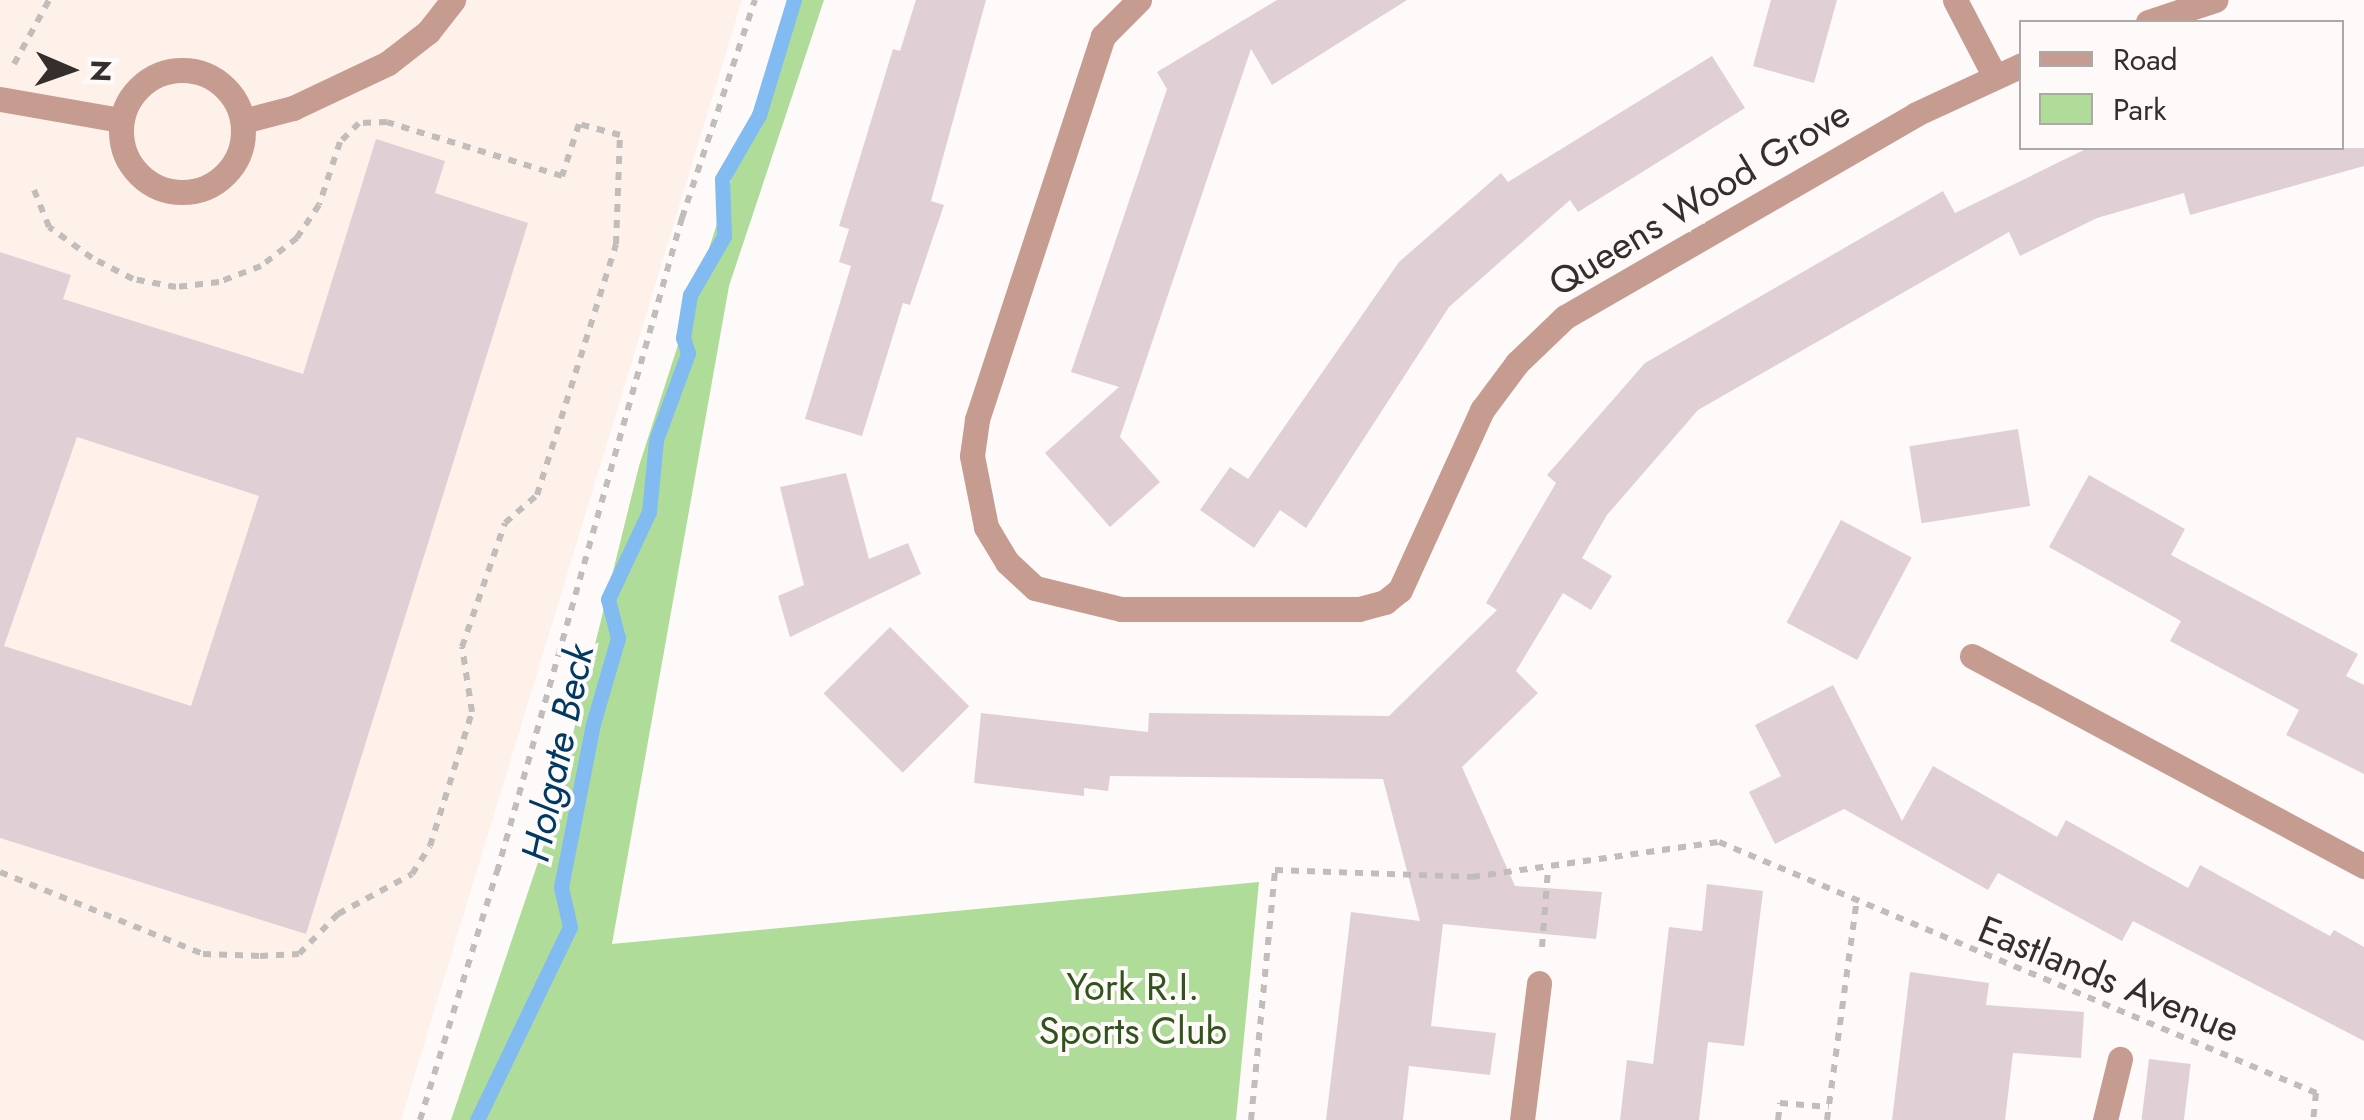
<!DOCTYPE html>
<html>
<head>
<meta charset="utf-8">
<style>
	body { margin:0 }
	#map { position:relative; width:2364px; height:1120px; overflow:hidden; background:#fdfaf9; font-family:Jost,sans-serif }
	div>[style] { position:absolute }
	.built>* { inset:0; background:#fef1ea }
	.green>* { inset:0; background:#afdc98 }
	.stream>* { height:15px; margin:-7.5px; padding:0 7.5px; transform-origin:7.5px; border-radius:7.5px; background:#81bbf1 }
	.building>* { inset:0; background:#e0d0d5; transform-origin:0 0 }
	.path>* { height:6px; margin-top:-3px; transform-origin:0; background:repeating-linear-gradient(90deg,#c0bdbb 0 8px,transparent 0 16px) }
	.service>* { height:25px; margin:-12.5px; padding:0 12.5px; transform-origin:12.5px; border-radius:12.5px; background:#c79c90 }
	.service>.ring { margin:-12.5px; padding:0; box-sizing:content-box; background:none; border:25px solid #c79c90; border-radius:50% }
	.minor>* { height:25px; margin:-12.5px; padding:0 12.5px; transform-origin:12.5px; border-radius:12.5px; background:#c79c90 }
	span { translate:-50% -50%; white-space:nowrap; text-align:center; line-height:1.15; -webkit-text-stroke:8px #fdfaf9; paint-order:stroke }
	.street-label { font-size:38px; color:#342f2c }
	.park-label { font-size:38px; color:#31531c }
	.water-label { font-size:40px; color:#003a64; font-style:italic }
	.legend { position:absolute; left:2019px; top:20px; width:325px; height:130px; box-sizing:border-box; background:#fdfaf9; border:2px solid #ada9a7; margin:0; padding:12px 18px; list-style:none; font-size:30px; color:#342f2c }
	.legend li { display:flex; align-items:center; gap:20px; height:50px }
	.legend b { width:50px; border:2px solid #ada9a7 }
	.north { position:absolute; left:20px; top:20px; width:100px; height:100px; -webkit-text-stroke:8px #fdfaf9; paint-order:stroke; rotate:92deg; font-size:28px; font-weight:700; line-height:40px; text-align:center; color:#342f2c }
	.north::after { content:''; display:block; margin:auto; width:35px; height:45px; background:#342f2c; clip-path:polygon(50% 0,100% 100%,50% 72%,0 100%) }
</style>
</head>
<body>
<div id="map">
	<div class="built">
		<div style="clip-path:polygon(0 0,742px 0,401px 1120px,0 1120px)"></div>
	</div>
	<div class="green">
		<div style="clip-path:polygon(789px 0,824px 0,729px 286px,612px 944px,1259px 882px,1236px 1120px,451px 1120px,550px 827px,639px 466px)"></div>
	</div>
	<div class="stream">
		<div style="left:477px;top:1120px;width:214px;rotate:-64.3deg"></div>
		<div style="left:570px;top:927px;width:41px;rotate:-102.7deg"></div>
		<div style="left:561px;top:887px;width:166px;rotate:-78.9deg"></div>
		<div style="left:593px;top:724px;width:90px;rotate:-73.8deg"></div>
		<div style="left:618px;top:638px;width:40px;rotate:-104.4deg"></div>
		<div style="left:608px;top:599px;width:96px;rotate:-64.8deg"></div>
		<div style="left:649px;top:512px;width:72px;rotate:-84.4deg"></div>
		<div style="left:656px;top:440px;width:93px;rotate:-69.8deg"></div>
		<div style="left:688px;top:353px;width:16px;rotate:-108deg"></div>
		<div style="left:683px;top:338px;width:44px;rotate:-80.8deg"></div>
		<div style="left:690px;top:295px;width:68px;rotate:-60deg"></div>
		<div style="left:724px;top:236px;width:57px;rotate:-92deg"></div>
		<div style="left:722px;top:179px;width:74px;rotate:-60deg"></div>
		<div style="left:759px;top:115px;width:120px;rotate:-73.1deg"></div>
	</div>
	<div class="building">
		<div style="clip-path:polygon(916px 0,986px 0,931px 201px,944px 205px,910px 305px,903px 303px,862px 436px,805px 419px,851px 266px,839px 262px,849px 229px,839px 226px,893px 49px,900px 51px)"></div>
		<div style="clip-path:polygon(1277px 0,1407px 0,1272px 85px,1251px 49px,1120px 437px,1160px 482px,1110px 527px,1045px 453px,1119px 387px,1071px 372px,1167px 89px,1157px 72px)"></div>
		<div style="clip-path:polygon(1771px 0,1837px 0,1814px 83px,1753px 66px)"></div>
		<div style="clip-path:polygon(1712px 56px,1745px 108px,1578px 212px,1570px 200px,1449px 307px,1306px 528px,1280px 510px,1254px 548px,1200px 510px,1230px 467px,1248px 479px,1399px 262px,1501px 173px,1508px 182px)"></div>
		<div style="clip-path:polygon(evenodd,376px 139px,445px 161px,435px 193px,528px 223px,306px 934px,0 838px,0 252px,71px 275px,63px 299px,303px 374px,376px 139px,77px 437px,259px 496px,191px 706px,4px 646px,77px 437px)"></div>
		<div style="clip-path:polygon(2088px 148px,2364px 148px,2364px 166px,2190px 215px,2184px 193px,2097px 218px,2020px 256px,2009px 232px,1698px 410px,1607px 515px,1582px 558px,1612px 576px,1591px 610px,1563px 593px,1516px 671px,1538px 693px,1462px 767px,1515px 886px,1602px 892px,1596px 939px,1443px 924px,1431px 1026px,1496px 1033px,1490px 1075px,1409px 1066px,1403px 1120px,1326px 1120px,1351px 912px,1420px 921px,1383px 779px,1110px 776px,1108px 791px,1084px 788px,1084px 796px,974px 783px,981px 713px,1148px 732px,1149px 713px,1389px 716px,1497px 610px,1486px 603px,1556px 483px,1547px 475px,1645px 363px,1943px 191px,1955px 213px)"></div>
		<div style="left:2018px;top:429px;width:78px;height:110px;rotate:81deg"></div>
		<div style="clip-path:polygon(846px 473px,869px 559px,908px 543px,921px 574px,790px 637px,778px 596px,804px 585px,780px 487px)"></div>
		<div style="clip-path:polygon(2089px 475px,2185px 529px,2171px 555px,2358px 654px,2346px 676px,2364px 685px,2364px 774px,2286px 735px,2299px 710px,2170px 641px,2181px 621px,2049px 547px)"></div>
		<div style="left:1841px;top:520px;width:80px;height:116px;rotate:28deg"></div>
		<div style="left:890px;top:627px;width:112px;height:94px;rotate:45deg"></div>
		<div style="clip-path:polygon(1833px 685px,1902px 821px,1933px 766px,2057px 837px,2066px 820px,2188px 888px,2200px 865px,2330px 936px,2334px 930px,2364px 947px,2364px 1041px,2133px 921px,2122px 941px,1998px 873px,1988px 890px,1844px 809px,1775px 844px,1749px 792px,1781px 776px,1755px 725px)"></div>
		<div style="clip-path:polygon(1707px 884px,1763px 891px,1744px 1046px,1708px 1042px,1699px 1120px,1620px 1120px,1627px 1060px,1653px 1064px,1669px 927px,1702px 931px)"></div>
		<div style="clip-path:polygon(1910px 972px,1989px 983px,1986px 1005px,2084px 1012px,2081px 1058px,2013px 1053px,2005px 1120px,1892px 1120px)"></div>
		<div style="left:2149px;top:1059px;width:42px;height:61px;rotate:7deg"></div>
	</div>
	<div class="path">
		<div style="left:14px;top:64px;width:73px;rotate:-61.3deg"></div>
		<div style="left:0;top:872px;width:219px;rotate:22deg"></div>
		<div style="left:203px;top:954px;width:57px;rotate:2deg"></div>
		<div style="left:260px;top:956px;width:39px;rotate:-3deg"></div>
		<div style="left:299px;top:954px;width:56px;rotate:-45.7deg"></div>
		<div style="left:338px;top:914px;width:84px;rotate:-28.4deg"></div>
		<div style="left:412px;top:874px;width:33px;rotate:-57deg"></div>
		<div style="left:430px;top:846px;width:140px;rotate:-72.6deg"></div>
		<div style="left:472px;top:712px;width:66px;rotate:-98.7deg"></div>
		<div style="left:462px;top:647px;width:131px;rotate:-70.9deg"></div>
		<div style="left:505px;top:523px;width:43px;rotate:-41.2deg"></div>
		<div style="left:537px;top:495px;width:263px;rotate:-72.5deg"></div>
		<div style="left:616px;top:244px;width:109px;rotate:-87.9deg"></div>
		<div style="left:620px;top:135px;width:42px;rotate:-165deg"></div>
		<div style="left:579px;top:124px;width:55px;rotate:108.1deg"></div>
		<div style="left:562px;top:176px;width:183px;rotate:-162.9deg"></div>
		<div style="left:387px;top:122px;width:28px;rotate:178deg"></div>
		<div style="left:359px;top:123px;width:27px;rotate:135deg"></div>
		<div style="left:340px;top:142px;width:66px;rotate:108.4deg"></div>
		<div style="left:319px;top:205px;width:40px;rotate:124deg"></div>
		<div style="left:297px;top:238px;width:46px;rotate:142.1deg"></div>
		<div style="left:261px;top:266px;width:45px;rotate:159.1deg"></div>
		<div style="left:219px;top:282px;width:43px;rotate:173.4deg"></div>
		<div style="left:176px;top:287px;width:44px;rotate:-169.5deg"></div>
		<div style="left:133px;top:279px;width:46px;rotate:-152.9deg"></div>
		<div style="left:92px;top:258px;width:53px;rotate:-144.2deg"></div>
		<div style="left:49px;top:227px;width:40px;rotate:-112deg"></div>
		<div style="left:1542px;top:947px;width:78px;rotate:-85.6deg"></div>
		<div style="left:420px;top:1120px;width:260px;rotate:-72.8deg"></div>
		<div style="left:497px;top:872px;width:680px;rotate:-74.21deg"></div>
		<div style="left:682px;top:218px;width:230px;rotate:-71.5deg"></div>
		<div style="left:1251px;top:1120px;width:251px;rotate:-84.5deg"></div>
		<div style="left:1275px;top:870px;width:197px;rotate:2deg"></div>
		<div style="left:1472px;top:877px;width:249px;rotate:-8.1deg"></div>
		<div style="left:1719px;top:842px;width:648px;rotate:22.8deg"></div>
		<div style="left:2316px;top:1093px;width:27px;rotate:96deg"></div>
		<div style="left:1778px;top:1120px;width:17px;rotate:-83deg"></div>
		<div style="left:1780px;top:1103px;width:49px;rotate:4.7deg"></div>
		<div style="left:1827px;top:1120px;width:217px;rotate:-82.3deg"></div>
	</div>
	<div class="service">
		<div class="ring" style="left:121px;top:70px;width:97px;height:97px"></div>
		<div style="left:0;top:99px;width:122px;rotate:9.9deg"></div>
		<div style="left:243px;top:121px;width:52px;rotate:-14.6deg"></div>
		<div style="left:293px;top:108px;width:105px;rotate:-25.3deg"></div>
		<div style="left:388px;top:63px;width:51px;rotate:-37.8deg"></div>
		<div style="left:428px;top:32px;width:41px;rotate:-52deg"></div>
		<div style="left:2105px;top:1120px;width:63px;rotate:-76.2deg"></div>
	</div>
	<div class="minor">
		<div style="left:1139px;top:0;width:51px;rotate:135deg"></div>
		<div style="left:1103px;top:36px;width:404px;rotate:108.2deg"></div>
		<div style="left:977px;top:420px;width:36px;rotate:98deg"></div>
		<div style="left:972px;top:456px;width:72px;rotate:78.8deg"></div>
		<div style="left:986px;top:527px;width:41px;rotate:59deg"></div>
		<div style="left:1007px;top:562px;width:38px;rotate:43deg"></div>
		<div style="left:1035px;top:588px;width:89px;rotate:13.7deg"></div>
		<div style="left:1121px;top:609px;width:238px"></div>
		<div style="left:1359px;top:609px;width:27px;rotate:-15deg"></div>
		<div style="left:1385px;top:602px;width:19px;rotate:-39deg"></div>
		<div style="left:1400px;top:590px;width:198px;rotate:-65.5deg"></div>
		<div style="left:1482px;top:410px;width:59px;rotate:-53.3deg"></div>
		<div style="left:1517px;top:363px;width:66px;rotate:-43.8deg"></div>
		<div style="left:1565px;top:317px;width:405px;rotate:-30deg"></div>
		<div style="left:1916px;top:114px;width:117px;rotate:-24.8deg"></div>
		<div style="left:1955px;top:0;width:85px;rotate:62.5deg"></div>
		<div style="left:2148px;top:22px;width:71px;rotate:-18.2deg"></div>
		<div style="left:1972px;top:656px;width:445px;rotate:28.2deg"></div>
		<div style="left:1522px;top:1120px;width:138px;rotate:-82.9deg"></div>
	</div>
	<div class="street-label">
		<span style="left:1699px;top:198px;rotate:-31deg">Queens Wood Grove</span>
		<span style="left:2109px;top:979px;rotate:22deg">Eastlands Avenue</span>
	</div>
	<div class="park-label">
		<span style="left:1133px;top:1009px">York R.I.<br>Sports Club</span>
	</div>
	<div class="water-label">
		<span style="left:557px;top:753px;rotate:-78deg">Holgate Beck</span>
	</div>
	<ul class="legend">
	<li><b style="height:12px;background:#c79c90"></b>Road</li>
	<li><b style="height:28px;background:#afdc98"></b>Park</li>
	</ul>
	<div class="north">N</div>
</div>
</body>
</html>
